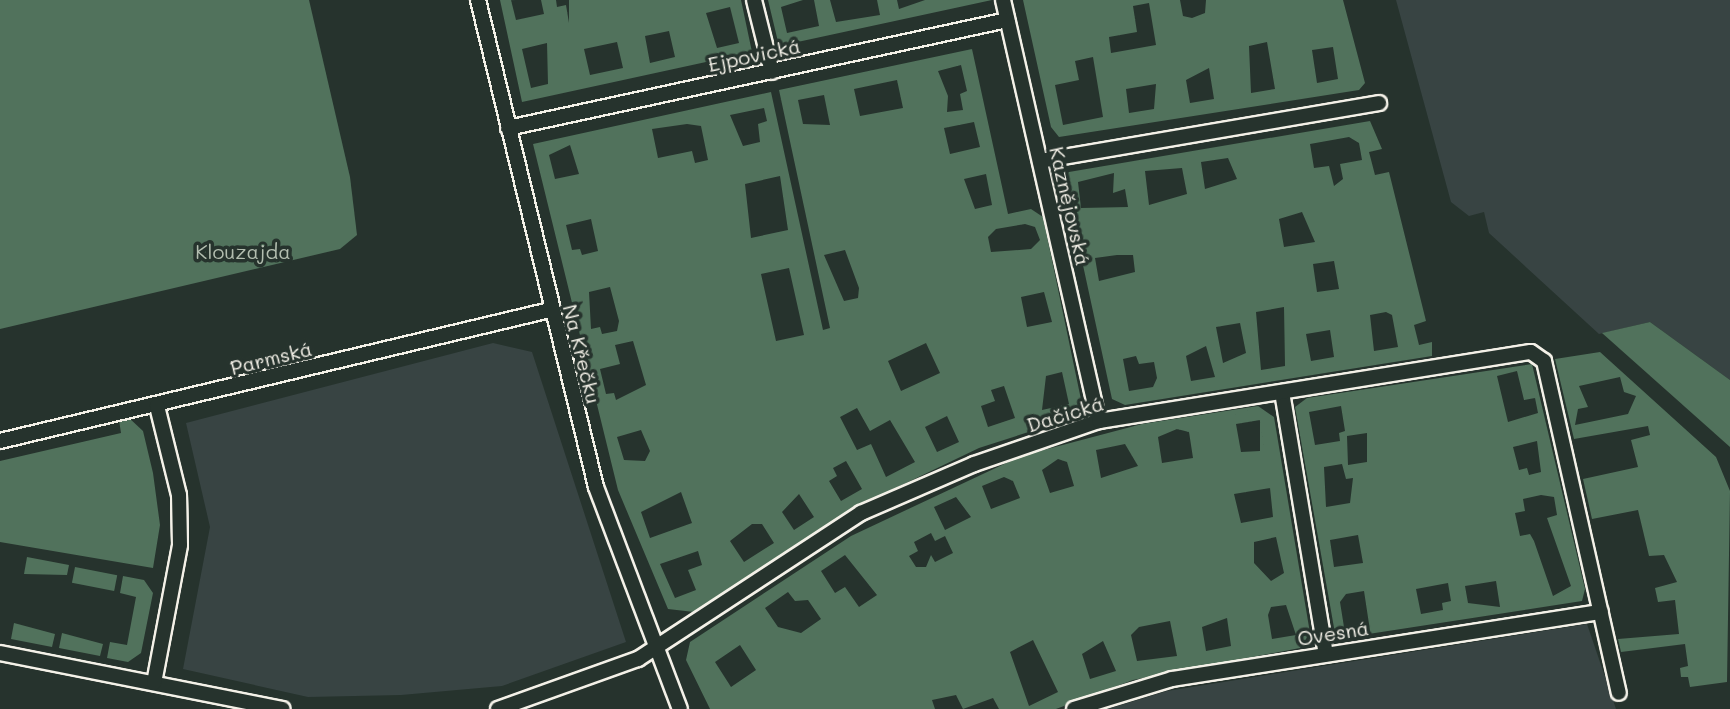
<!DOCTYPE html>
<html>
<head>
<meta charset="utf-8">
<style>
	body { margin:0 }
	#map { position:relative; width:1730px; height:709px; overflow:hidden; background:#26332d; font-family:Mali,sans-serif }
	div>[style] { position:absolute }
	.built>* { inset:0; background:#384443 }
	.green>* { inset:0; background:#51725c; transform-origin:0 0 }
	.roads { filter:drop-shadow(2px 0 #f4f1e8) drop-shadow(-2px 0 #f4f1e8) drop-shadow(0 2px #f4f1e8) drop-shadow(0 -2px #f4f1e8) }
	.minor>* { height:14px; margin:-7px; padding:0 7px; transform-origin:7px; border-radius:7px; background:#26332d }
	span { translate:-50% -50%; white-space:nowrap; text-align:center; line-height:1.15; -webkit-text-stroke:7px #26332d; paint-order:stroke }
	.street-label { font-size:20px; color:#f4f1e8 }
	.park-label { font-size:20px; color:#b3beb0 }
</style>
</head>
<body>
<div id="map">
	<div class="built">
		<div style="clip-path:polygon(1396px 0,1730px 0,1730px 380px,1650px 322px,1599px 334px,1489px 233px,1484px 212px,1469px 216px,1451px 202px)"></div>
		<div style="clip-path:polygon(493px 343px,532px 352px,626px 642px,502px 686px,401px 695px,308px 697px,183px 669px,210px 527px,186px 423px)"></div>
		<div style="clip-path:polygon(1587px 624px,1616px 709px,1108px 709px,1167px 691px)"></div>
	</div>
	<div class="green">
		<div style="clip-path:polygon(0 0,309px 0,350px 177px,357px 235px,340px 249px,0 329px)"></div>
		<div style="clip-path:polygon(evenodd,500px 0,511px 0,516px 20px,544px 14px,541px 0,556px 0,557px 7px,566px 5px,569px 23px,569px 0,741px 0,752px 52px,522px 102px,500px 0,730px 7px,739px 43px,717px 48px,706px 13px,730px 7px,500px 0,669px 31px,675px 57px,650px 63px,645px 36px,669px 31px,500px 0,617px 42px,623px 68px,590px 75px,584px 49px,617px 42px,500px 0,547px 43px,548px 84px,531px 88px,522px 49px,547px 43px)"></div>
		<div style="clip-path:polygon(768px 0,803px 0,781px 7px,787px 33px,819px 26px,814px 0,830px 0,836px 22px,880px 15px,877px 0,897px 0,899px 9px,925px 0,992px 0,779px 46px)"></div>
		<div style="clip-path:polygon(evenodd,1023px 0,1180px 0,1183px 16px,1192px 18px,1205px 13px,1206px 0,1343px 0,1365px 83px,1359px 90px,1059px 137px,1051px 127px,1023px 0,1149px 3px,1156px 45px,1111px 53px,1109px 37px,1137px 32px,1133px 6px,1149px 3px,1023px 0,1267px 42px,1275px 89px,1251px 93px,1249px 46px,1267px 42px,1023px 0,1333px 47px,1338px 79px,1317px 83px,1312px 50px,1333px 47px,1023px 0,1093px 57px,1103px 117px,1063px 125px,1055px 85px,1079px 80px,1075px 61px,1093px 57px,1023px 0,1209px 68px,1214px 99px,1190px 103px,1186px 80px,1209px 68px,1023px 0,1156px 84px,1154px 109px,1129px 113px,1126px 89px,1156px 84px)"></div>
		<div style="clip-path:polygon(evenodd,972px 49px,1008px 214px,1031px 209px,1043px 217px,1083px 409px,1075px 417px,979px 448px,881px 495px,694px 612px,668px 609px,618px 490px,533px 144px,771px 92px,823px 330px,830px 328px,779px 90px,972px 49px,961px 65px,967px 91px,960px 94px,963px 110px,947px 112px,948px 96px,938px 71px,961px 65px,972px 49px,897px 80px,903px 108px,860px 116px,854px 89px,897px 80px,972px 49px,824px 95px,830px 125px,803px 124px,798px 100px,824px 95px,972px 49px,764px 108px,767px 121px,758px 124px,760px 142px,743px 146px,730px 115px,764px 108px,972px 49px,974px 122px,980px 147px,950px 154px,944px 128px,974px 122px,972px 49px,687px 124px,701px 126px,708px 160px,695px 163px,692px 151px,658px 158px,652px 129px,687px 124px,972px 49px,570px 145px,579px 174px,555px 179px,549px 155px,570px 145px,972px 49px,986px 174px,992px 205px,975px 209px,964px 179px,986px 174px,972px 49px,780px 176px,788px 230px,751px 238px,745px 184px,780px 176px,972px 49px,591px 219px,598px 251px,582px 255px,580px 249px,572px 250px,566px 225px,591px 219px,972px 49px,1025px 224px,1035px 227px,1040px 240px,1031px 249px,991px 252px,988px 237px,996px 229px,1025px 224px,972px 49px,845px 250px,859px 288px,858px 298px,844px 301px,824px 255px,845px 250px,972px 49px,789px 268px,804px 335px,776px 341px,761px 274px,789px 268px,972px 49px,610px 287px,619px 321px,617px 331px,602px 334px,600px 327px,591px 329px,589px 292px,610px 287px,972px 49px,1044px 292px,1052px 322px,1027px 327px,1021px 297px,1044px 292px,972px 49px,633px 341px,646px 385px,616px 400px,614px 393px,606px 394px,600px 369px,620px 364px,615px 345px,633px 341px,972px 49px,926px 343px,940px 373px,901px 391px,888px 361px,926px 343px,972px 49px,1062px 372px,1069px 404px,1042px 410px,1046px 376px,1062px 372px,972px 49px,1004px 386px,1015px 418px,988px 427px,981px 406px,995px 401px,991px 390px,1004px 386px,972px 49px,857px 408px,870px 431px,890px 420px,915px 462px,886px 477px,871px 444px,857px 450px,840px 417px,857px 408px,972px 49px,947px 416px,959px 442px,937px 452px,925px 427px,947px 416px,972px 49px,641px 430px,650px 451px,645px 461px,624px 460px,617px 437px,641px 430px,972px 49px,846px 461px,862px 489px,841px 501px,829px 481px,837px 476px,833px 468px,846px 461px,972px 49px,681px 492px,692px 523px,650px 538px,641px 512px,681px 492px,972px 49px,799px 494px,814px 517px,794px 530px,782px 512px,799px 494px,972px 49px,752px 524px,762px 524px,774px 543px,744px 562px,730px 541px,752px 524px,972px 49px,698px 551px,702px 565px,688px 570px,696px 590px,675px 598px,660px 564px,698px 551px)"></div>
		<div style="clip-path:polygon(evenodd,1370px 121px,1382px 149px,1369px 152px,1375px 175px,1389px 172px,1426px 321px,1414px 325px,1419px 345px,1432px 342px,1432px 356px,1125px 405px,1112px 399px,1063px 173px,1370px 121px,1349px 137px,1359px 143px,1362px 160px,1340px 164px,1343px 179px,1334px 186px,1329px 166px,1314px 168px,1310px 144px,1349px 137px,1370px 121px,1228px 158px,1237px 179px,1205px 189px,1201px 162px,1228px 158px,1370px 121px,1182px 168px,1187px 194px,1149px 205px,1145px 171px,1182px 168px,1370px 121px,1114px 173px,1113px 193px,1125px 189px,1128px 207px,1081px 208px,1078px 182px,1114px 173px,1370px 121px,1302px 212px,1315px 242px,1284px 247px,1279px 219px,1302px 212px,1370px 121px,1117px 255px,1133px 255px,1135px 272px,1099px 281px,1095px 258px,1117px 255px,1370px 121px,1334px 261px,1339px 289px,1317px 292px,1313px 264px,1334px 261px,1370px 121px,1284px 307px,1285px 366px,1261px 370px,1256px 312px,1284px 307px,1370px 121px,1386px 312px,1392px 315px,1398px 347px,1374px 351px,1370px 315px,1386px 312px,1370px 121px,1240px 323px,1246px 353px,1223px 363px,1216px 327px,1240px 323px,1370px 121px,1330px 330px,1334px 357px,1311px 361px,1306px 334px,1330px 330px,1370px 121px,1206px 346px,1215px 377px,1191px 381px,1186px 356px,1206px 346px,1370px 121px,1136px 356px,1139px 364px,1154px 362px,1157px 378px,1153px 387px,1129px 391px,1123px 359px,1136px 356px)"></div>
		<div style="clip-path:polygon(1650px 322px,1730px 380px,1730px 447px,1602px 333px)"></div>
		<div style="clip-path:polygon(evenodd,1600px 352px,1716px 457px,1730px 491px,1727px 682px,1690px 687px,1688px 677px,1681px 677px,1680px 668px,1688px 666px,1685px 644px,1621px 652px,1618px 639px,1679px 634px,1675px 600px,1658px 602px,1655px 588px,1677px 582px,1664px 555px,1649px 556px,1638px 510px,1592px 519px,1583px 479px,1638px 467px,1631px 440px,1650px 435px,1648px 426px,1574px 439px,1555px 359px,1600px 352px,1620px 377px,1624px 392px,1636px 396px,1628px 414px,1575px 425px,1578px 409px,1588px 407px,1579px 386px,1620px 377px)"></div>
		<div style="clip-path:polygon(evenodd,1532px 364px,1585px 589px,1582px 601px,1336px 639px,1295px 407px,1307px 398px,1532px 364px,1517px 371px,1524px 400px,1535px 398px,1538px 413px,1508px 422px,1497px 376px,1517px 371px,1532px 364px,1341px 406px,1345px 431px,1339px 433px,1340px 441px,1315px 445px,1309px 412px,1341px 406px,1532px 364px,1367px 433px,1367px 462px,1348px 465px,1347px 436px,1367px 433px,1532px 364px,1537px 441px,1541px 472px,1529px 475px,1527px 468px,1519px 470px,1513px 447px,1537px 441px,1532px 364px,1342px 464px,1346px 479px,1353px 478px,1350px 503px,1326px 507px,1324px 467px,1342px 464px,1532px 364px,1541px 495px,1554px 497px,1557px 515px,1547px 518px,1571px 586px,1553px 596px,1534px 541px,1530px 534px,1520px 536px,1515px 513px,1525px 511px,1523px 499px,1541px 495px,1532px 364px,1358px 535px,1363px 563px,1334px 567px,1330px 540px,1358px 535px,1532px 364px,1496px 581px,1500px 607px,1468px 603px,1465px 586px,1496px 581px,1532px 364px,1448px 583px,1451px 601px,1442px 603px,1443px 610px,1421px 614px,1416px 589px,1448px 583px,1532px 364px,1364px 591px,1369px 624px,1344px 627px,1340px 602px,1346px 594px,1364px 591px)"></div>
		<div style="clip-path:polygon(evenodd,1258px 406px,1274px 417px,1310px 633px,1300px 648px,1133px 680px,1056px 709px,999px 709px,993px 698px,963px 709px,956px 695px,932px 700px,935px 709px,710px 709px,686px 660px,690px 642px,851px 536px,1021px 456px,1142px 424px,1258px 406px,1260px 420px,1260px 451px,1241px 452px,1236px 424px,1260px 420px,1258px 406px,1177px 429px,1189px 432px,1193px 458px,1162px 463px,1158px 437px,1177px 429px,1258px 406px,1125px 444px,1138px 466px,1101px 478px,1096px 450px,1125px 444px,1258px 406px,1058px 459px,1067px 462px,1074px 486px,1050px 493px,1042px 470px,1058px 459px,1258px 406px,1004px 477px,1013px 481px,1020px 498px,991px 509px,982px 486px,1004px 477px,1258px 406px,1270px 488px,1273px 517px,1241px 523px,1234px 494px,1270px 488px,1258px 406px,956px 497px,971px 517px,945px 530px,934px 507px,956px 497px,1258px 406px,931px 533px,935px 541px,945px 536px,953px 553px,935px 562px,931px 555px,926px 567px,916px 567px,909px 556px,918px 551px,914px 542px,931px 533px,1258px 406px,1276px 537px,1284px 573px,1271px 581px,1254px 563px,1254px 542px,1276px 537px,1258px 406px,845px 555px,877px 595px,859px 607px,845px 587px,835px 593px,821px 571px,845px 555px,1258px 406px,788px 592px,795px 601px,808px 600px,821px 619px,801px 633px,778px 627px,765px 608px,788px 592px,1258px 406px,1286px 605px,1296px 635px,1272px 639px,1268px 615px,1271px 607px,1286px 605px,1258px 406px,1227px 618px,1231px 646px,1206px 651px,1202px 627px,1227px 618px,1258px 406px,1170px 621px,1177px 656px,1137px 661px,1131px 635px,1139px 627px,1170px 621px,1258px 406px,1033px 640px,1058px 692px,1029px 706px,1010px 652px,1033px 640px,1258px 406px,1103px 641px,1116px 671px,1090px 679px,1082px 654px,1103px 641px,1258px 406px,740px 645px,756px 670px,731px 687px,715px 662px,740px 645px)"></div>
		<div style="clip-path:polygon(128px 417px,143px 431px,153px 473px,160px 525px,153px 568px,0 542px,0 461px,121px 433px,119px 420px)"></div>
		<div style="clip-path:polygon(27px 557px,69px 565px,67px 575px,24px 574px)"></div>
		<div style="left:75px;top:567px;width:43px;height:16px;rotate:11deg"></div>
		<div style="clip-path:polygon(123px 576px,144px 580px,153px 593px,141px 653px,128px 662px,107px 658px,110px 642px,127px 645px,136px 597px,120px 593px)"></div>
		<div style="clip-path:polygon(14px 623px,55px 634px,52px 647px,11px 639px)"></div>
		<div style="clip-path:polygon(62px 633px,103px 644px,100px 656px,59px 648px)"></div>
	</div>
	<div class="roads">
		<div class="minor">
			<div style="left:478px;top:0;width:501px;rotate:76.38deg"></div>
			<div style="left:596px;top:487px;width:237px;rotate:69.3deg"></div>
			<div style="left:754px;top:0;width:74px;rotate:76deg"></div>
			<div style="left:1003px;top:0;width:432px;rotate:77.2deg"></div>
			<div style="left:508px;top:128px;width:511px;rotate:-12.21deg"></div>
			<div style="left:1040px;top:161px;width:344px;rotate:-9.7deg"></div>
			<div style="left:1282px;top:392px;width:266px;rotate:80.5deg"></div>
			<div style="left:0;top:441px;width:565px;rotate:-13.4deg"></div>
			<div style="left:0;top:653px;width:288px;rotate:11.2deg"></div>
			<div style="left:154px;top:683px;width:140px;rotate:-79.3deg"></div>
			<div style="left:180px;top:545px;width:50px;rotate:-91.1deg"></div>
			<div style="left:179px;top:495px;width:92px;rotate:-103.9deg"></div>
			<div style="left:498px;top:709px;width:149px;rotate:-19.7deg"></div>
			<div style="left:638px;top:659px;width:267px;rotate:-33.2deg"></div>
			<div style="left:861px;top:513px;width:123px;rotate:-23.4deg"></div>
			<div style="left:974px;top:464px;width:132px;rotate:-19deg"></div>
			<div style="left:1099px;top:421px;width:437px;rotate:-9.1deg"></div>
			<div style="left:1531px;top:352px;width:16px;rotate:35deg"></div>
			<div style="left:1544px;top:361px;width:340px;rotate:77.3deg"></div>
			<div style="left:1074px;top:709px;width:102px;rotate:-17deg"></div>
			<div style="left:1172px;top:679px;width:434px;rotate:-8.9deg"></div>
		</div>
	</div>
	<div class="street-label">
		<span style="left:754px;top:55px;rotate:-12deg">Ejpovická</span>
		<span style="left:1070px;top:206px;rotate:77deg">Kaznějovská</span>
		<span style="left:582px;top:354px;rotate:76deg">Na Křečku</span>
		<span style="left:271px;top:358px;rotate:-14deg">Parmská</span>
		<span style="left:1065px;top:414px;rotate:-17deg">Dačická</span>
		<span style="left:1333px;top:633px;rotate:-9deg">Ovesná</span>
	</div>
	<div class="park-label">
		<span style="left:243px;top:251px">Klouzajda</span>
	</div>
</div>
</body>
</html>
